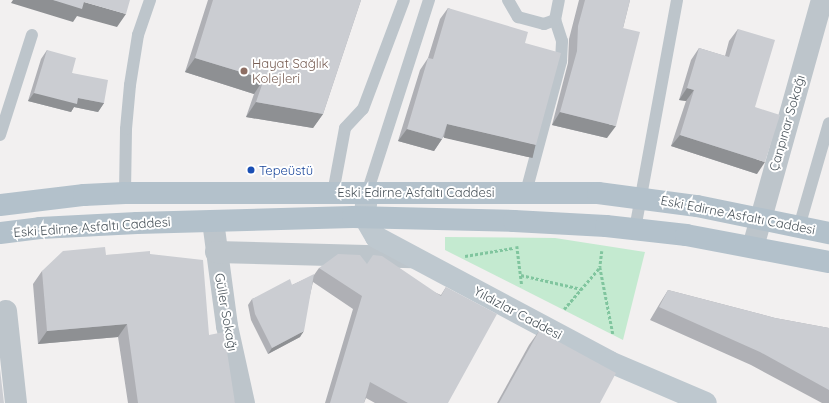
<!DOCTYPE html>
<html>
<head>
<meta charset="utf-8">
<style>
	body { margin:0 }
	#map { position:relative; width:829px; height:403px; overflow:hidden; background:#f2f0f0; font-family:Quicksand,sans-serif }
	div>[style] { position:absolute }
	.green>* { inset:0; background:#c4ead0 }
	.path>* { height:2.5px; margin-top:-1.25px; transform-origin:0; background:repeating-linear-gradient(90deg,#80c59e 0 3px,transparent 0 5px) }
	.lane>* { height:12px; margin:-6px; padding:0 6px; transform-origin:6px; border-radius:6px; background:#bdc5cb }
	.street>* { height:22px; margin:-11px; padding:0 11px; transform-origin:11px; border-radius:11px; background:#bdc5cb }
	.secondary>* { height:22px; margin:-11px; padding:0 11px; transform-origin:11px; border-radius:11px; background:#bec8cf }
	.primary>* { height:22px; margin:-11px; padding:0 11px; transform-origin:11px; border-radius:11px; background:#b3c1cb }
	.wall>* { inset:0; background:#afb0b5 }
	.shaded-wall>* { inset:0; background:#8e9093; transform-origin:0 0 }
	.building>* { inset:0; background:#cbcdd2 }
	.dots>* { width:11px; height:11px; translate:-50% -50%; box-sizing:border-box; border:2px solid #fff; border-radius:50% }
	span { translate:-50% -50%; white-space:nowrap; text-align:center; line-height:1.15; -webkit-text-stroke:4px #fff; paint-order:stroke }
	.education-label { font-size:13px; color:#785e54 }
	.left { translate:0 -50%; text-align:left }
	.street-label { font-size:13px; color:#4a545b }
	.transit-label { font-size:13px; color:#164399 }
</style>
</head>
<body>
<div id="map">
	<div class="green">
		<div style="clip-path:polygon(445px 237px,555px 238px,645px 252px,623px 340px,445px 250px)"></div>
	</div>
	<div class="path">
		<div style="left:517px;top:246px;width:40px;rotate:82.9deg"></div>
		<div style="left:602px;top:251px;width:16px;rotate:97deg"></div>
		<div style="left:600px;top:267px;width:68px;rotate:79deg"></div>
		<div style="left:465px;top:256px;width:49px;rotate:-9.5deg"></div>
		<div style="left:521px;top:275px;width:62px;rotate:13.1deg"></div>
		<div style="left:564px;top:309px;width:55px;rotate:-49.4deg"></div>
	</div>
	<div class="lane">
		<div style="left:508px;top:0;width:20px;rotate:60deg"></div>
		<div style="left:518px;top:17px;width:27px;rotate:15deg"></div>
		<div style="left:544px;top:24px;width:12px;rotate:-20deg"></div>
		<div style="left:0;top:135px;width:105px;rotate:-72.3deg"></div>
		<div style="left:526px;top:192px;width:136px;rotate:-75deg"></div>
		<div style="left:561px;top:61px;width:20px;rotate:-87deg"></div>
		<div style="left:562px;top:41px;width:22px;rotate:-108deg"></div>
		<div style="left:555px;top:20px;width:20px;rotate:-79deg"></div>
		<div style="left:125px;top:193px;width:64px;rotate:-89.1deg"></div>
		<div style="left:126px;top:129px;width:44px;rotate:-84.8deg"></div>
		<div style="left:130px;top:85px;width:51px;rotate:-80.9deg"></div>
		<div style="left:138px;top:35px;width:37px;rotate:-71deg"></div>
		<div style="left:333px;top:193px;width:66px;rotate:-79.5deg"></div>
		<div style="left:345px;top:128px;width:26px;rotate:-47deg"></div>
		<div style="left:363px;top:109px;width:116px;rotate:-69.4deg"></div>
		<div style="left:367px;top:193px;width:203px;rotate:-72.2deg"></div>
		<div style="left:799px;top:227px;width:108px;rotate:-73.9deg"></div>
		<div style="left:635px;top:229px;width:233px;rotate:-79.6deg"></div>
	</div>
	<div class="street">
		<div style="left:213px;top:221px;width:106px;rotate:82.4deg"></div>
		<div style="left:227px;top:326px;width:79px;rotate:77.6deg"></div>
		<div style="left:753px;top:247px;width:256px;rotate:-74.4deg"></div>
		<div style="left:216px;top:252px;width:197px;rotate:1.5deg"></div>
		<div style="left:6px;top:311px;width:93px;rotate:83.8deg"></div>
	</div>
	<div class="secondary">
		<div style="left:367px;top:193px;width:25px;rotate:95deg"></div>
		<div style="left:365px;top:218px;width:22px;rotate:60deg"></div>
		<div style="left:376px;top:237px;width:265px;rotate:28.1deg"></div>
		<div style="left:610px;top:362px;width:104px;rotate:23.1deg"></div>
	</div>
	<div class="primary">
		<div style="left:0;top:205px;width:85px;rotate:-6.8deg"></div>
		<div style="left:84px;top:195px;width:41px;rotate:-2.8deg"></div>
		<div style="left:125px;top:193px;width:473px"></div>
		<div style="left:598px;top:193px;width:100px;rotate:7.5deg"></div>
		<div style="left:697px;top:206px;width:135px;rotate:11.6deg"></div>
		<div style="left:0;top:233px;width:40px;rotate:-7.1deg"></div>
		<div style="left:40px;top:228px;width:97px;rotate:-3deg"></div>
		<div style="left:137px;top:223px;width:216px;rotate:-1.6deg"></div>
		<div style="left:353px;top:217px;width:161px;rotate:1.4deg"></div>
		<div style="left:514px;top:221px;width:92px;rotate:3.1deg"></div>
		<div style="left:606px;top:226px;width:81px;rotate:6.4deg"></div>
		<div style="left:686px;top:235px;width:146px;rotate:10.7deg"></div>
	</div>
	<div class="wall">
		<div style="clip-path:polygon(208px 0,361px 0,323px 114px,313px 128px,246px 117px,254px 94px,185px 72px)"></div>
		<div style="clip-path:polygon(579px 0,630px 0,623px 28px,607px 138px,552px 125px,568px 63px,569px 39px)"></div>
		<div style="clip-path:polygon(448px 8px,525px 43px,528px 157px,443px 137px,442px 139px,434px 151px,398px 141px,420px 70px,428px 58px,440px 19px)"></div>
		<div style="clip-path:polygon(738px 29px,755px 107px,757px 174px,671px 146px,686px 101px,679px 100px,691px 60px,699px 48px,725px 56px,729px 41px)"></div>
		<div style="clip-path:polygon(47px 50px,72px 73px,104px 103px,98px 112px,74px 107px,71px 112px,28px 101px,41px 59px)"></div>
		<div style="clip-path:polygon(150px 254px,209px 335px,235px 403px,128px 403px,118px 337px,38px 344px,33px 284px,42px 271px,106px 255px)"></div>
		<div style="clip-path:polygon(367px 264px,441px 295px,446px 287px,448px 403px,375px 403px,366px 398px,364px 403px,325px 403px,353px 309px,313px 282px,300px 337px,268px 354px,251px 320px,248px 305px,252px 299px,292px 285px,314px 275px,319px 268px)"></div>
		<div style="clip-path:polygon(668px 290px,775px 318px,829px 328px,829px 403px,822px 403px,751px 365px,650px 320px,660px 303px)"></div>
		<div style="clip-path:polygon(539px 331px,600px 403px,497px 403px,529px 345px)"></div>
	</div>
	<div class="shaded-wall">
		<div style="clip-path:polygon(13px 0,53px 0,84px 2px,126px 14px,117px 27px,77px 16px,73px 22px,11px 3px)"></div>
		<div style="clip-path:polygon(195px 58px,264px 79px,254px 94px,185px 72px)"></div>
		<div style="clip-path:polygon(687px 88px,694px 90px,686px 101px,679px 100px)"></div>
		<div style="clip-path:polygon(34px 93px,78px 98px,104px 103px,98px 112px,74px 107px,71px 112px,28px 101px)"></div>
		<div style="clip-path:polygon(256px 102px,323px 114px,313px 128px,246px 117px)"></div>
		<div style="clip-path:polygon(560px 112px,616px 126px,607px 138px,552px 125px)"></div>
		<div style="left:447px;top:124px;width:91px;height:14px;rotate:13deg"></div>
		<div style="clip-path:polygon(407px 129px,442px 139px,434px 151px,398px 141px)"></div>
		<div style="clip-path:polygon(680px 135px,765px 162px,757px 174px,671px 146px)"></div>
		<div style="clip-path:polygon(127px 324px,118px 337px,38px 344px,47px 331px)"></div>
		<div style="clip-path:polygon(304px 331px,300px 337px,268px 354px,272px 348px)"></div>
	</div>
	<div class="building">
		<div style="clip-path:polygon(53px 0,130px 0,126px 14px,84px 2px,82px 9px)"></div>
		<div style="clip-path:polygon(213px 0,361px 0,323px 114px,256px 102px,264px 79px,195px 58px)"></div>
		<div style="clip-path:polygon(585px 0,630px 0,623px 28px,640px 32px,616px 126px,560px 112px,577px 51px,578px 26px)"></div>
		<div style="clip-path:polygon(448px 8px,528px 32px,525px 43px,561px 53px,536px 145px,447px 124px,442px 139px,407px 129px,428px 58px,433px 59px)"></div>
		<div style="clip-path:polygon(738px 29px,775px 40px,755px 107px,780px 115px,765px 162px,680px 135px,694px 90px,687px 88px,699px 48px,729px 57px)"></div>
		<div style="clip-path:polygon(47px 50px,76px 58px,72px 73px,108px 80px,104px 103px,78px 98px,77px 104px,34px 93px)"></div>
		<div style="clip-path:polygon(105px 247px,106px 255px,150px 251px,150px 254px,203px 260px,209px 335px,224px 332px,235px 403px,138px 403px,127px 324px,47px 331px,42px 271px,63px 251px)"></div>
		<div style="clip-path:polygon(338px 254px,360px 255px,367px 264px,373px 255px,382px 256px,441px 296px,446px 287px,497px 314px,448px 403px,408px 403px,370px 382px,364px 403px,330px 403px,362px 296px,319px 268px)"></div>
		<div style="clip-path:polygon(314px 274px,304px 331px,272px 348px,255px 314px,252px 299px,290px 279px,292px 285px)"></div>
		<div style="clip-path:polygon(668px 290px,775px 318px,829px 328px,829px 390px,760px 352px,659px 307px)"></div>
		<div style="clip-path:polygon(539px 331px,616px 373px,600px 403px,499px 403px)"></div>
		<div style="clip-path:polygon(0 369px,4px 403px,0 403px)"></div>
	</div>
	<div class="dots">
		<div style="left:244px;top:71px;background:#8d6e63"></div>
		<div style="left:251px;top:170px;background:#1a4fb4"></div>
	</div>
	<div class="education-label">
		<span class="left" style="left:252px;top:71px">Hayat Sağlık<br>Kolejleri</span>
	</div>
	<div class="street-label">
		<span style="left:787px;top:123px;rotate:-74deg">Çanpınar Sokağı</span>
		<span style="left:416px;top:192px">Eski Edirne Asfaltı Caddesi</span>
		<span style="left:738px;top:215px;rotate:11deg">Eski Edirne Asfaltı Caddesi</span>
		<span style="left:92px;top:227px;rotate:-4deg">Eski Edirne Asfaltı Caddesi</span>
		<span style="left:226px;top:312px;rotate:80deg">Güller Sokağı</span>
		<span style="left:518px;top:313px;rotate:28deg">Yıldızlar Caddesi</span>
	</div>
	<div class="transit-label">
		<span class="left" style="left:259px;top:170px">Tepeüstü</span>
	</div>
</div>
</body>
</html>
